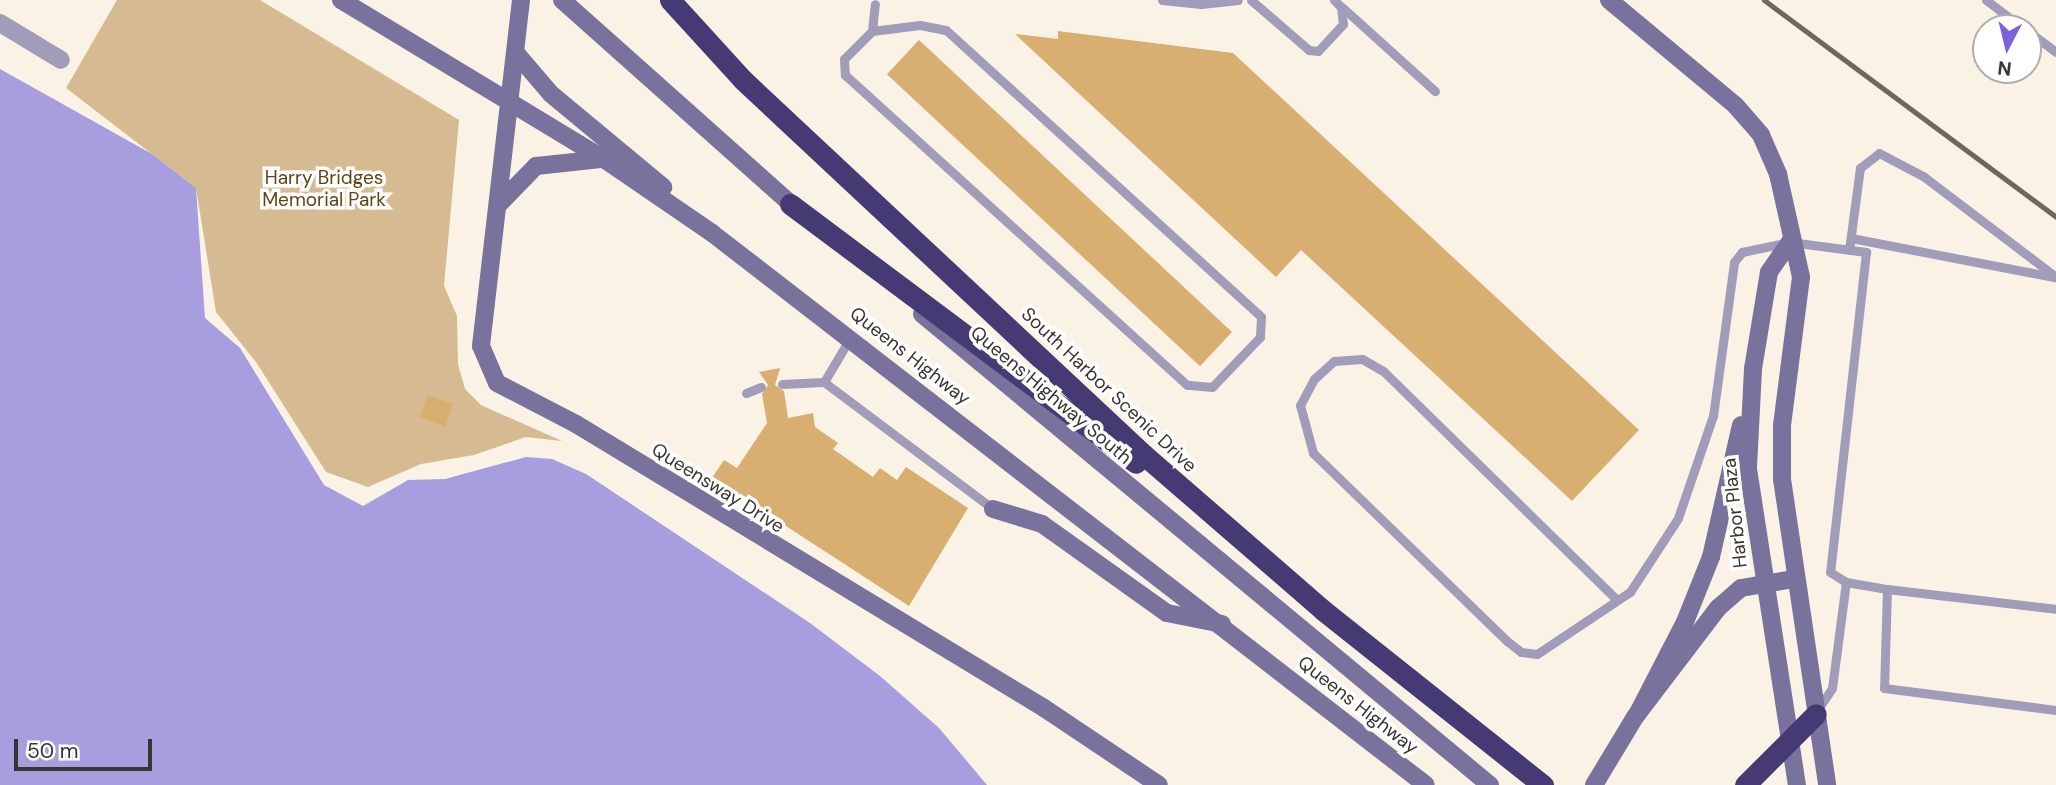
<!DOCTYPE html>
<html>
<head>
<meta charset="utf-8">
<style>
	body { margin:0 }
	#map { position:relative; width:2056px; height:785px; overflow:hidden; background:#fbf2e6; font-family:"DM Sans",sans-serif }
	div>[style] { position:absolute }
	.green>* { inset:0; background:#d6bb92 }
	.water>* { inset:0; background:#a79ddf }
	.building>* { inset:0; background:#d8af70; transform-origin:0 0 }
	.lane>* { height:9px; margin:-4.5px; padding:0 4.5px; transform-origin:4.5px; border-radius:4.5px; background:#a09cb9 }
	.street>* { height:18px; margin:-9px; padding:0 9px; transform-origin:9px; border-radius:9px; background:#a09cb9 }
	.secondary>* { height:18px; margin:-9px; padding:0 9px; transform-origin:9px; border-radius:9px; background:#78729c }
	.highway>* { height:21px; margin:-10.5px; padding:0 10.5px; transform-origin:10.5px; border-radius:10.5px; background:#453a73 }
	.rail>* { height:5px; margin:-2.5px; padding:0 2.5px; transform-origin:2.5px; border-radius:2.5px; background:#6c6760 }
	span { translate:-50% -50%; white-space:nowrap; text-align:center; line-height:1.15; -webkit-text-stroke:7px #fff; paint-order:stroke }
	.park-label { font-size:19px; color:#604412 }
	.street-label { font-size:19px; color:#383530 }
	.north { position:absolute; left:1972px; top:14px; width:70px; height:70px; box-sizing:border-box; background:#fff; border:2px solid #afaeac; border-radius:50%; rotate:187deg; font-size:19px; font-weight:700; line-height:28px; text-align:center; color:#383530 }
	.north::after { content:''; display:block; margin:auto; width:24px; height:32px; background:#7d60db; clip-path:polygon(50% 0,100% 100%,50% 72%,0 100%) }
	.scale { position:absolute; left:14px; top:739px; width:138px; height:32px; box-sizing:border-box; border:4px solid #383530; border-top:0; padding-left:9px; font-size:21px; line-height:24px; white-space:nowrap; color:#383530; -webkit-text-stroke:5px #fff; paint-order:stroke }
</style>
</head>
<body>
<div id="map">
	<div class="green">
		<div style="clip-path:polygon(117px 0,260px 0,459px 120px,444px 286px,457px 316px,458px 364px,465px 389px,481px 405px,562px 441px,526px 437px,474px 455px,421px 464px,368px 487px,326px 472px,256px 362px,216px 312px,196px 188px,66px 88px)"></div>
	</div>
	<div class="water">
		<div style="clip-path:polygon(0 69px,152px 154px,196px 188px,205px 318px,240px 348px,324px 485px,363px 506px,408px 480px,445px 479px,526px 457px,552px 459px,586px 474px,810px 623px,880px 676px,939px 728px,987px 785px,0 785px)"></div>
	</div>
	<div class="building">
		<div style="clip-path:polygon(1058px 31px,1233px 53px,1639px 430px,1572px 501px,1301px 250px,1276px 277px,1015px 34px,1058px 39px)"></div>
		<div style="left:919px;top:40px;width:428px;height:47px;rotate:43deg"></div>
		<div style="clip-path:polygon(780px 368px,775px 385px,784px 391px,788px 418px,813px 413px,815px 427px,838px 443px,833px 449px,873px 477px,880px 468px,897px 480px,906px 467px,968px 508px,909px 606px,712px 478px,724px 460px,737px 468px,767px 423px,762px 394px,768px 385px,759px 372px)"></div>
		<div style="left:428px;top:395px;width:27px;height:24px;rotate:20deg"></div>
	</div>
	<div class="lane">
		<div style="left:1162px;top:0;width:39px;rotate:6deg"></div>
		<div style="left:1201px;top:4px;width:37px;rotate:-6deg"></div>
		<div style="left:1251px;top:0;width:77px;rotate:40.8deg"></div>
		<div style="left:1309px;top:50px;width:9px;rotate:6deg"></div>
		<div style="left:1318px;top:51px;width:37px;rotate:-47deg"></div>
		<div style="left:1343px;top:24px;width:17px;rotate:-97deg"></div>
		<div style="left:1341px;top:7px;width:10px;rotate:-135deg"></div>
		<div style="left:1986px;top:0;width:46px;rotate:37.1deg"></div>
		<div style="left:1343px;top:8px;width:124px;rotate:42.1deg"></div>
		<div style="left:872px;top:31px;width:48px;rotate:-7.1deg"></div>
		<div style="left:920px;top:25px;width:26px;rotate:11deg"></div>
		<div style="left:946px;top:30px;width:426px;rotate:42.3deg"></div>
		<div style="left:1261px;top:317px;width:20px;rotate:93deg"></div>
		<div style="left:1260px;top:337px;width:69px;rotate:133.8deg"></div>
		<div style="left:1212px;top:387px;width:25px;rotate:-175deg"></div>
		<div style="left:1187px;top:385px;width:462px;rotate:-137.8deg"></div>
		<div style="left:845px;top:75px;width:16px;rotate:-94deg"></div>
		<div style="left:844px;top:59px;width:40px;rotate:-45deg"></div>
		<div style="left:872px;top:31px;width:27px;rotate:-84deg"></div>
		<div style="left:2028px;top:31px;width:35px;rotate:37deg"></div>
		<div style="left:1851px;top:238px;width:207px;rotate:10.9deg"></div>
		<div style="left:1849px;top:250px;width:83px;rotate:-82.4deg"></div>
		<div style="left:1860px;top:168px;width:24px;rotate:-38deg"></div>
		<div style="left:1879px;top:153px;width:50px;rotate:27.6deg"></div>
		<div style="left:1923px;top:176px;width:167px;rotate:37.2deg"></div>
		<div style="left:824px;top:382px;width:51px;rotate:-59.4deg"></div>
		<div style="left:782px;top:384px;width:42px;rotate:-2.7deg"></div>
		<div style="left:824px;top:382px;width:211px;rotate:36.9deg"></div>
		<div style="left:746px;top:393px;width:16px;rotate:-22deg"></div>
		<div style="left:1887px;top:589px;width:99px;rotate:91.7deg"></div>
		<div style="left:1884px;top:688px;width:173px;rotate:7.3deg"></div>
		<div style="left:1616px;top:599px;width:326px;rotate:-135.6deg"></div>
		<div style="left:1383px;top:371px;width:24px;rotate:-150deg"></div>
		<div style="left:1362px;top:359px;width:28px;rotate:176deg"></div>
		<div style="left:1334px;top:361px;width:27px;rotate:138deg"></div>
		<div style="left:1314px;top:379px;width:30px;rotate:118deg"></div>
		<div style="left:1300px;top:405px;width:50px;rotate:74.8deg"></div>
		<div style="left:1313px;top:453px;width:270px;rotate:44.1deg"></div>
		<div style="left:1507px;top:641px;width:18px;rotate:38deg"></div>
		<div style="left:1521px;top:652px;width:16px;rotate:7deg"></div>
		<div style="left:1537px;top:654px;width:112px;rotate:-33.7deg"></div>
		<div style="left:1630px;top:592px;width:88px;rotate:-57deg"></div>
		<div style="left:1678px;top:518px;width:108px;rotate:-71.1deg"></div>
		<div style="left:1713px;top:416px;width:155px;rotate:-82.2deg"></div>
		<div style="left:1734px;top:262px;width:13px;rotate:-51deg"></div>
		<div style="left:1742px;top:252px;width:49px;rotate:-11.8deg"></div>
		<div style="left:1790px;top:242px;width:77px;rotate:7.5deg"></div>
		<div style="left:1866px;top:252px;width:322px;rotate:96.4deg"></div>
		<div style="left:1830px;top:572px;width:19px;rotate:32deg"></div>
		<div style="left:1846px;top:582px;width:42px;rotate:9.7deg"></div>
		<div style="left:1887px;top:589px;width:170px;rotate:6.7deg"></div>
		<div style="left:1818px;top:709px;width:25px;rotate:-56deg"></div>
		<div style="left:1832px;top:688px;width:107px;rotate:-82.5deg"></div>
	</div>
	<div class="street">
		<div style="left:0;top:23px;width:71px;rotate:31.2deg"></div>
	</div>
	<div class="secondary">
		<div style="left:341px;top:0;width:307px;rotate:31.2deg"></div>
		<div style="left:604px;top:159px;width:131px;rotate:34.4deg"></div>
		<div style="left:712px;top:233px;width:902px;rotate:37.71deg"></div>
		<div style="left:521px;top:0;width:348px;rotate:96.6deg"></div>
		<div style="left:481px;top:346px;width:40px;rotate:66.6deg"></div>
		<div style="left:497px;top:383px;width:89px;rotate:27.4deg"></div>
		<div style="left:576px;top:424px;width:547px;rotate:31.25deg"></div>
		<div style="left:1044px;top:708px;width:138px;rotate:33.8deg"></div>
		<div style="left:562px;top:0;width:320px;rotate:41.7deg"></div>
		<div style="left:1609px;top:0;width:165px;rotate:39.8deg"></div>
		<div style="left:1736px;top:106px;width:38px;rotate:49deg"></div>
		<div style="left:1761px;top:135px;width:43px;rotate:66.4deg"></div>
		<div style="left:1778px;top:174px;width:106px;rotate:77.4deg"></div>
		<div style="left:1801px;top:277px;width:150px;rotate:97.3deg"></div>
		<div style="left:1782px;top:426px;width:53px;rotate:90deg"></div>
		<div style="left:1782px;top:479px;width:309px;rotate:81.6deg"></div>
		<div style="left:516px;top:53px;width:54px;rotate:49.5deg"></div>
		<div style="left:551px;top:94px;width:146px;rotate:39.7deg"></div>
		<div style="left:500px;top:203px;width:52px;rotate:-45.8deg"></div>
		<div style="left:536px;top:166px;width:65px;rotate:-6.1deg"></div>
		<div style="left:1790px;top:242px;width:37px;rotate:125deg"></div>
		<div style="left:1769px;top:272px;width:98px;rotate:99.4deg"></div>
		<div style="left:1753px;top:369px;width:100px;rotate:92.9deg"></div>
		<div style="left:1748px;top:469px;width:320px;rotate:81.2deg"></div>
		<div style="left:922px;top:314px;width:738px;rotate:39.67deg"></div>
		<div style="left:993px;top:509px;width:51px;rotate:17deg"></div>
		<div style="left:1042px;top:524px;width:153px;rotate:35.5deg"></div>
		<div style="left:1167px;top:613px;width:56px;rotate:11.3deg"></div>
		<div style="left:1638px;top:713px;width:102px;rotate:-62.7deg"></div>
		<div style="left:1685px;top:622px;width:70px;rotate:-68.2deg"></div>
		<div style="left:1711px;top:557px;width:135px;rotate:-77.2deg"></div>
		<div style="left:1594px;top:785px;width:79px;rotate:-58.9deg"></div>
		<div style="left:1635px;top:717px;width:137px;rotate:-52.7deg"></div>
		<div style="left:1718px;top:608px;width:30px;rotate:-41deg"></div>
		<div style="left:1741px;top:588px;width:54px;rotate:-9.6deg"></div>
	</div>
	<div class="highway">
		<div style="left:670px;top:0;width:108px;rotate:47.6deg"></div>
		<div style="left:743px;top:80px;width:549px;rotate:43.08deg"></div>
		<div style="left:1144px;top:455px;width:238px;rotate:40.9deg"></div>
		<div style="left:1324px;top:611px;width:280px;rotate:38.5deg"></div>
		<div style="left:790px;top:204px;width:432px;rotate:36.8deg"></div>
		<div style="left:1745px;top:785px;width:100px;rotate:-45deg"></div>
	</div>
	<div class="rail">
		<div style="left:1764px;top:0;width:364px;rotate:36.6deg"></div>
	</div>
	<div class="park-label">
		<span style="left:324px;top:189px">Harry Bridges<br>Memorial Park</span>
	</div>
	<div class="street-label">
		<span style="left:910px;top:356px;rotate:38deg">Queens Highway</span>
		<span style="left:1109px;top:390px;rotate:43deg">South Harbor Scenic Drive</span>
		<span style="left:1051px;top:395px;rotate:40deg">Queens Highway South</span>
		<span style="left:718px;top:488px;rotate:32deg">Queensway Drive</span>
		<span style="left:1735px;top:513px;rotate:-96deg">Harbor Plaza</span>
		<span style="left:1358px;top:705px;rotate:38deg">Queens Highway</span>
	</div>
	<div class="north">N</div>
	<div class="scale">50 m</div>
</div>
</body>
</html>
